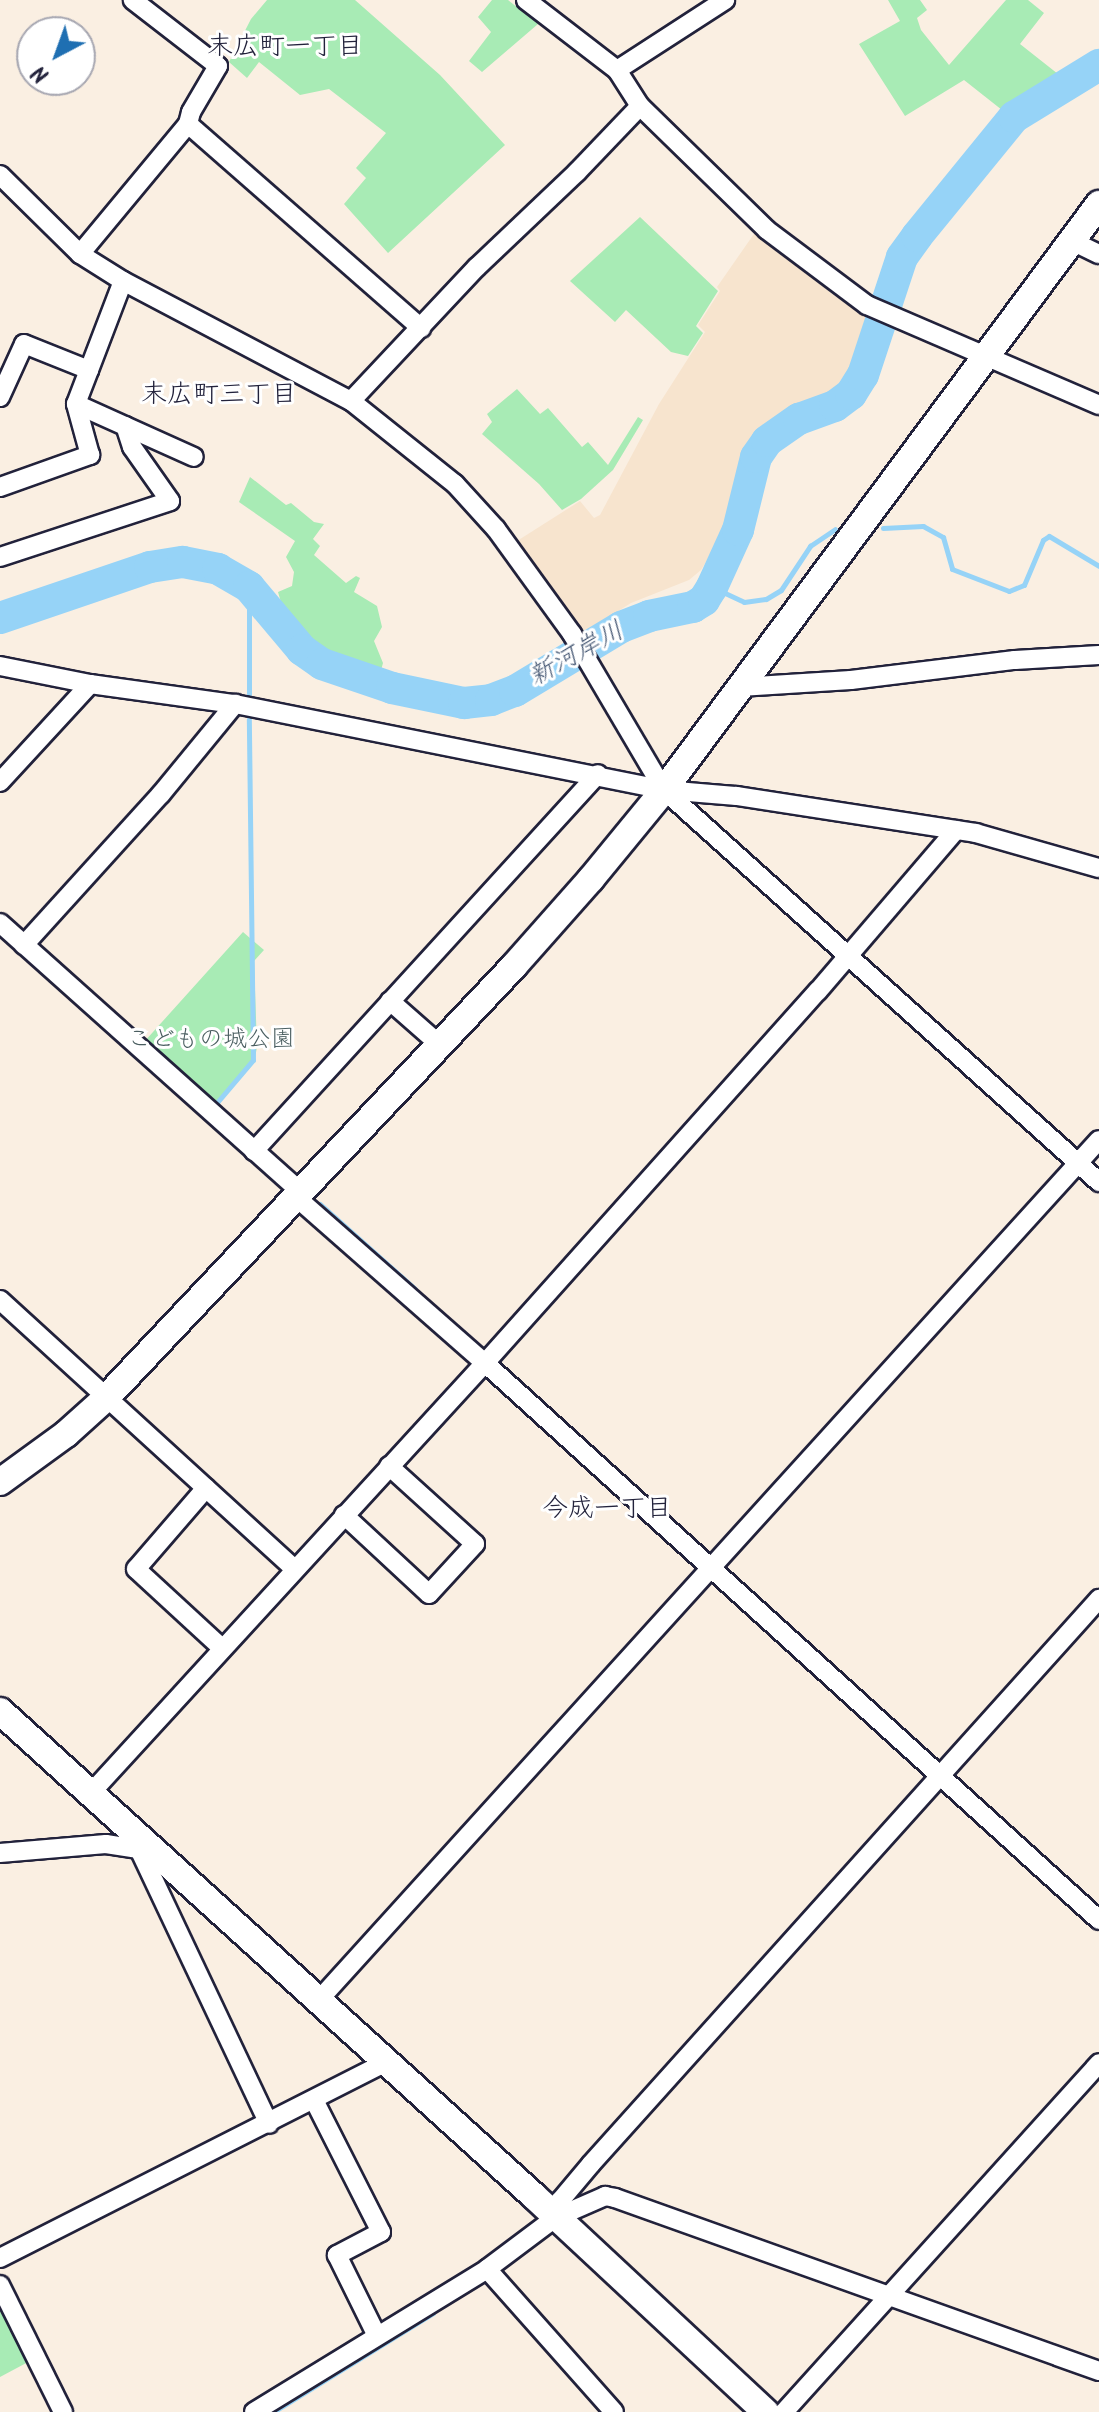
<!DOCTYPE html>
<html>
<head>
<meta charset="utf-8">
<style>
	body { margin:0 }
	#map { position:relative; width:1099px; height:2412px; overflow:hidden; background:#faefe2; font-family:Kalam,"Klee One",sans-serif }
	div>[style] { position:absolute }
	.built>* { inset:0; background:#f7e4ce }
	.green>* { inset:0; background:#a8ebb5 }
	.stream>* { height:5px; margin:-2.5px; padding:0 2.5px; transform-origin:2.5px; border-radius:2.5px; background:#96d3f7 }
	.river>* { height:32px; margin:-16px; padding:0 16px; transform-origin:16px; border-radius:16px; background:#96d3f7 }
	.roads { filter:drop-shadow(2px 0 #22223b) drop-shadow(-2px 0 #22223b) drop-shadow(0 2px #22223b) drop-shadow(0 -2px #22223b) }
	.street>* { height:18px; margin:-9px; padding:0 9px; transform-origin:9px; border-radius:9px; background:#fff }
	.secondary>* { height:26px; margin:-13px; padding:0 13px; transform-origin:13px; border-radius:13px; background:#fff }
	span { translate:-50% -50%; white-space:nowrap; text-align:center; line-height:1.15; -webkit-text-stroke:6px #fff; paint-order:stroke }
	.park-label { font-size:24px; color:#4a5e60 }
	.neighbourhood-label { font-size:26px; color:#22223b }
	.water-label { font-size:26px; color:#455773; font-style:italic }
	.north { position:absolute; left:16px; top:16px; width:80px; height:80px; box-sizing:border-box; background:#fff; border:2px solid #a7a7b1; border-radius:50%; rotate:221deg; font-size:22px; font-weight:700; line-height:32px; text-align:center; color:#22223b }
	.north::after { content:''; display:block; margin:auto; width:28px; height:36px; background:#1f6fb2; clip-path:polygon(50% 0,100% 100%,50% 72%,0 100%) }
</style>
</head>
<body>
<div id="map">
	<div class="built">
		<div style="clip-path:polygon(756px 231px,832px 294px,871px 317px,856px 360px,830px 395px,778px 426px,755px 451px,738px 509px,701px 570px,689px 580px,631px 603px,580px 635px,517px 541px,580px 501px,594px 518px,600px 515px,659px 404px,705px 332px,698px 325px,720px 291px,717px 287px)"></div>
	</div>
	<div class="green">
		<div style="clip-path:polygon(267px 0,355px 0,440px 75px,505px 145px,388px 253px,344px 204px,366px 178px,356px 168px,386px 133px,329px 89px,300px 95px,259px 62px,247px 78px,229px 62px,251px 19px)"></div>
		<div style="clip-path:polygon(492px 0,508px 0,538px 24px,482px 72px,469px 61px,491px 32px,478px 17px)"></div>
		<div style="clip-path:polygon(888px 0,920px 0,927px 10px,917px 18px,921px 30px,949px 65px,1006px 0,1028px 0,1044px 13px,1020px 44px,1058px 74px,1002px 110px,964px 80px,905px 116px,859px 44px,900px 21px)"></div>
		<div style="clip-path:polygon(640px 217px,718px 291px,696px 326px,703px 333px,688px 356px,671px 352px,626px 310px,615px 322px,570px 281px)"></div>
		<div style="clip-path:polygon(517px 389px,540px 414px,548px 408px,582px 447px,588px 442px,608px 465px,638px 417px,643px 420px,613px 470px,581px 499px,562px 510px,539px 484px,482px 434px,492px 422px,487px 414px)"></div>
		<div style="clip-path:polygon(250px 477px,286px 505px,291px 503px,314px 522px,324px 524px,313px 539px,320px 546px,314px 555px,346px 583px,356px 576px,360px 578px,354px 592px,377px 606px,382px 627px,374px 641px,383px 663px,380px 674px,369px 677px,352px 669px,346px 661px,310px 648px,282px 606px,278px 592px,292px 586px,294px 572px,286px 557px,295px 541px,239px 502px)"></div>
		<div style="clip-path:polygon(243px 932px,264px 950px,254px 961px,257px 1047px,254px 1063px,216px 1107px,144px 1042px)"></div>
		<div style="clip-path:polygon(0 2300px,30px 2361px,0 2377px)"></div>
	</div>
	<div class="stream">
		<div style="left:883px;top:528px;width:40px;rotate:-2.9deg"></div>
		<div style="left:923px;top:526px;width:23px;rotate:29deg"></div>
		<div style="left:943px;top:537px;width:33px;rotate:74deg"></div>
		<div style="left:952px;top:569px;width:61px;rotate:21.1deg"></div>
		<div style="left:1009px;top:591px;width:16px;rotate:-22deg"></div>
		<div style="left:1024px;top:585px;width:49px;rotate:-67.1deg"></div>
		<div style="left:1043px;top:540px;width:7px;rotate:-34deg"></div>
		<div style="left:1049px;top:536px;width:58px;rotate:31deg"></div>
		<div style="left:712px;top:587px;width:35px;rotate:25deg"></div>
		<div style="left:744px;top:602px;width:22px;rotate:-8deg"></div>
		<div style="left:766px;top:599px;width:17px;rotate:-31deg"></div>
		<div style="left:781px;top:590px;width:53px;rotate:-56.6deg"></div>
		<div style="left:810px;top:546px;width:30px;rotate:-34deg"></div>
		<div style="left:249px;top:694px;width:107px;rotate:-90deg"></div>
		<div style="left:214px;top:1106px;width:60px;rotate:-49.7deg"></div>
		<div style="left:253px;top:1060px;width:341px;rotate:-90.7deg"></div>
		<div style="left:320px;top:1204px;width:127px;rotate:41.8deg"></div>
		<div style="left:273px;top:2412px;width:188px;rotate:-31.7deg"></div>
	</div>
	<div class="river">
		<div style="left:0;top:618px;width:158px;rotate:-18.8deg"></div>
		<div style="left:150px;top:567px;width:33px;rotate:-9deg"></div>
		<div style="left:183px;top:562px;width:36px;rotate:11deg"></div>
		<div style="left:218px;top:569px;width:36px;rotate:30deg"></div>
		<div style="left:249px;top:587px;width:82px;rotate:49.9deg"></div>
		<div style="left:302px;top:650px;width:24px;rotate:35deg"></div>
		<div style="left:322px;top:664px;width:74px;rotate:18.9deg"></div>
		<div style="left:392px;top:688px;width:74px;rotate:11.8deg"></div>
		<div style="left:464px;top:703px;width:27px;rotate:-6deg"></div>
		<div style="left:491px;top:700px;width:26px;rotate:-21deg"></div>
		<div style="left:515px;top:691px;width:124px;rotate:-31.1deg"></div>
		<div style="left:621px;top:627px;width:30px;rotate:-21deg"></div>
		<div style="left:649px;top:616px;width:45px;rotate:-11.6deg"></div>
		<div style="left:693px;top:607px;width:13px;rotate:-32deg"></div>
		<div style="left:704px;top:600px;width:15px;rotate:-58deg"></div>
		<div style="left:712px;top:587px;width:63px;rotate:-65.5deg"></div>
		<div style="left:738px;top:530px;width:75px;rotate:-76.1deg"></div>
		<div style="left:756px;top:457px;width:19px;rotate:-55deg"></div>
		<div style="left:767px;top:441px;width:39px;rotate:-35deg"></div>
		<div style="left:799px;top:419px;width:38px;rotate:-20deg"></div>
		<div style="left:835px;top:406px;width:20px;rotate:-37deg"></div>
		<div style="left:851px;top:394px;width:22px;rotate:-58deg"></div>
		<div style="left:863px;top:375px;width:124px;rotate:-71.7deg"></div>
		<div style="left:902px;top:257px;width:26px;rotate:-54deg"></div>
		<div style="left:917px;top:236px;width:154px;rotate:-50.8deg"></div>
		<div style="left:1014px;top:117px;width:100px;rotate:-31.5deg"></div>
	</div>
	<div class="roads">
		<div class="street">
			<div style="left:526px;top:0;width:115px;rotate:37.6deg"></div>
			<div style="left:617px;top:70px;width:43px;rotate:57.4deg"></div>
			<div style="left:640px;top:106px;width:177px;rotate:44.3deg"></div>
			<div style="left:767px;top:230px;width:125px;rotate:36.9deg"></div>
			<div style="left:867px;top:305px;width:253px;rotate:23.3deg"></div>
			<div style="left:617px;top:70px;width:129px;rotate:-32.9deg"></div>
			<div style="left:188px;top:124px;width:310px;rotate:41.2deg"></div>
			<div style="left:0;top:175px;width:112px;rotate:44.6deg"></div>
			<div style="left:80px;top:254px;width:51px;rotate:32.1deg"></div>
			<div style="left:123px;top:281px;width:258px;rotate:27.8deg"></div>
			<div style="left:351px;top:401px;width:133px;rotate:38.6deg"></div>
			<div style="left:455px;top:484px;width:61px;rotate:47.7deg"></div>
			<div style="left:496px;top:529px;width:130px;rotate:54.1deg"></div>
			<div style="left:572px;top:634px;width:181px;rotate:59.5deg"></div>
			<div style="left:664px;top:790px;width:586px;rotate:42.02deg"></div>
			<div style="left:1072px;top:241px;width:30px;rotate:26deg"></div>
			<div style="left:80px;top:254px;width:169px;rotate:-50.3deg"></div>
			<div style="left:188px;top:124px;width:12px;rotate:-76deg"></div>
			<div style="left:191px;top:112px;width:53px;rotate:-59.6deg"></div>
			<div style="left:218px;top:66px;width:108px;rotate:-142.2deg"></div>
			<div style="left:89px;top:370px;width:95px;rotate:-69.1deg"></div>
			<div style="left:0;top:397px;width:58px;rotate:-65.6deg"></div>
			<div style="left:24px;top:344px;width:70px;rotate:21.8deg"></div>
			<div style="left:89px;top:370px;width:36px;rotate:111deg"></div>
			<div style="left:76px;top:404px;width:129px;rotate:24.2deg"></div>
			<div style="left:351px;top:401px;width:184px;rotate:-46.8deg"></div>
			<div style="left:477px;top:267px;width:138px;rotate:-43.5deg"></div>
			<div style="left:577px;top:172px;width:91px;rotate:-46.3deg"></div>
			<div style="left:0;top:487px;width:96px;rotate:-19.6deg"></div>
			<div style="left:90px;top:455px;width:53px;rotate:-105.4deg"></div>
			<div style="left:0;top:557px;width:179px;rotate:-18.2deg"></div>
			<div style="left:170px;top:501px;width:66px;rotate:-125.1deg"></div>
			<div style="left:132px;top:447px;width:22px;rotate:-108deg"></div>
			<div style="left:0;top:666px;width:92px;rotate:11.3deg"></div>
			<div style="left:90px;top:684px;width:146px;rotate:7.9deg"></div>
			<div style="left:235px;top:704px;width:438px;rotate:11.3deg"></div>
			<div style="left:664px;top:790px;width:73px;rotate:4.7deg"></div>
			<div style="left:737px;top:796px;width:242px;rotate:8.8deg"></div>
			<div style="left:976px;top:833px;width:128px;rotate:15.9deg"></div>
			<div style="left:740px;top:687px;width:111px;rotate:-3.6deg"></div>
			<div style="left:851px;top:680px;width:165px;rotate:-7deg"></div>
			<div style="left:1015px;top:660px;width:84px;rotate:-3.4deg"></div>
			<div style="left:0;top:782px;width:133px;rotate:-47.4deg"></div>
			<div style="left:0;top:923px;width:404px;rotate:41.8deg"></div>
			<div style="left:24px;top:945px;width:204px;rotate:-47.8deg"></div>
			<div style="left:161px;top:794px;width:117px;rotate:-50.6deg"></div>
			<div style="left:390px;top:1001px;width:67px;rotate:41.3deg"></div>
			<div style="left:254px;top:1151px;width:510px;rotate:-47.62deg"></div>
			<div style="left:297px;top:1198px;width:250px;rotate:41.3deg"></div>
			<div style="left:485px;top:1363px;width:829px;rotate:42.21deg"></div>
			<div style="left:0;top:1300px;width:398px;rotate:42.4deg"></div>
			<div style="left:206px;top:1488px;width:107px;rotate:130.8deg"></div>
			<div style="left:136px;top:1569px;width:117px;rotate:42.6deg"></div>
			<div style="left:344px;top:1515px;width:116px;rotate:42.9deg"></div>
			<div style="left:429px;top:1594px;width:68px;rotate:-47.4deg"></div>
			<div style="left:475px;top:1544px;width:116px;rotate:-137.8deg"></div>
			<div style="left:90px;top:1794px;width:585px;rotate:-47.5deg"></div>
			<div style="left:485px;top:1363px;width:499px;rotate:-48.2deg"></div>
			<div style="left:818px;top:991px;width:212px;rotate:-49.4deg"></div>
			<div style="left:139px;top:1849px;width:304px;rotate:64.7deg"></div>
			<div style="left:0;top:1853px;width:106px;rotate:-4.9deg"></div>
			<div style="left:106px;top:1844px;width:33px;rotate:9deg"></div>
			<div style="left:139px;top:1849px;width:9px;rotate:-27deg"></div>
			<div style="left:318px;top:2001px;width:1162px;rotate:-47.79deg"></div>
			<div style="left:314px;top:2100px;width:148px;rotate:63.1deg"></div>
			<div style="left:381px;top:2232px;width:50px;rotate:152.4deg"></div>
			<div style="left:337px;top:2255px;width:90px;rotate:63.7deg"></div>
			<div style="left:555px;top:2218px;width:55px;rotate:-23.7deg"></div>
			<div style="left:605px;top:2196px;width:10px;rotate:11deg"></div>
			<div style="left:615px;top:2198px;width:514px;rotate:19.67deg"></div>
			<div style="left:0;top:2258px;width:431px;rotate:-26.9deg"></div>
			<div style="left:487px;top:2269px;width:191px;rotate:48.4deg"></div>
			<div style="left:0;top:2285px;width:142px;rotate:63.6deg"></div>
			<div style="left:254px;top:2412px;width:273px;rotate:-31.5deg"></div>
			<div style="left:487px;top:2269px;width:85px;rotate:-36.9deg"></div>
			<div style="left:555px;top:2218px;width:18px;rotate:-74deg"></div>
			<div style="left:560px;top:2201px;width:48px;rotate:-50deg"></div>
			<div style="left:591px;top:2164px;width:760px;rotate:-48.04deg"></div>
			<div style="left:784px;top:2412px;width:470px;rotate:-47.9deg"></div>
		</div>
		<div class="secondary">
			<div style="left:0;top:1482px;width:82px;rotate:-36deg"></div>
			<div style="left:66px;top:1434px;width:54px;rotate:-42deg"></div>
			<div style="left:106px;top:1398px;width:594px;rotate:-46.64deg"></div>
			<div style="left:514px;top:966px;width:116px;rotate:-48.5deg"></div>
			<div style="left:591px;top:879px;width:115px;rotate:-50.6deg"></div>
			<div style="left:664px;top:790px;width:730px;rotate:-53.41deg"></div>
			<div style="left:0;top:1711px;width:721px;rotate:42.25deg"></div>
			<div style="left:534px;top:2196px;width:317px;rotate:43deg"></div>
		</div>
	</div>
	<div class="park-label">
		<span style="left:211px;top:1040px">こどもの城公園</span>
	</div>
	<div class="neighbourhood-label">
		<span style="left:285px;top:48px">末広町一丁目</span>
		<span style="left:219px;top:396px">末広町三丁目</span>
		<span style="left:607px;top:1510px">今成一丁目</span>
	</div>
	<div class="water-label">
		<span style="left:577px;top:655px;rotate:-29deg">新河岸川</span>
	</div>
	<div class="north">N</div>
</div>
</body>
</html>
